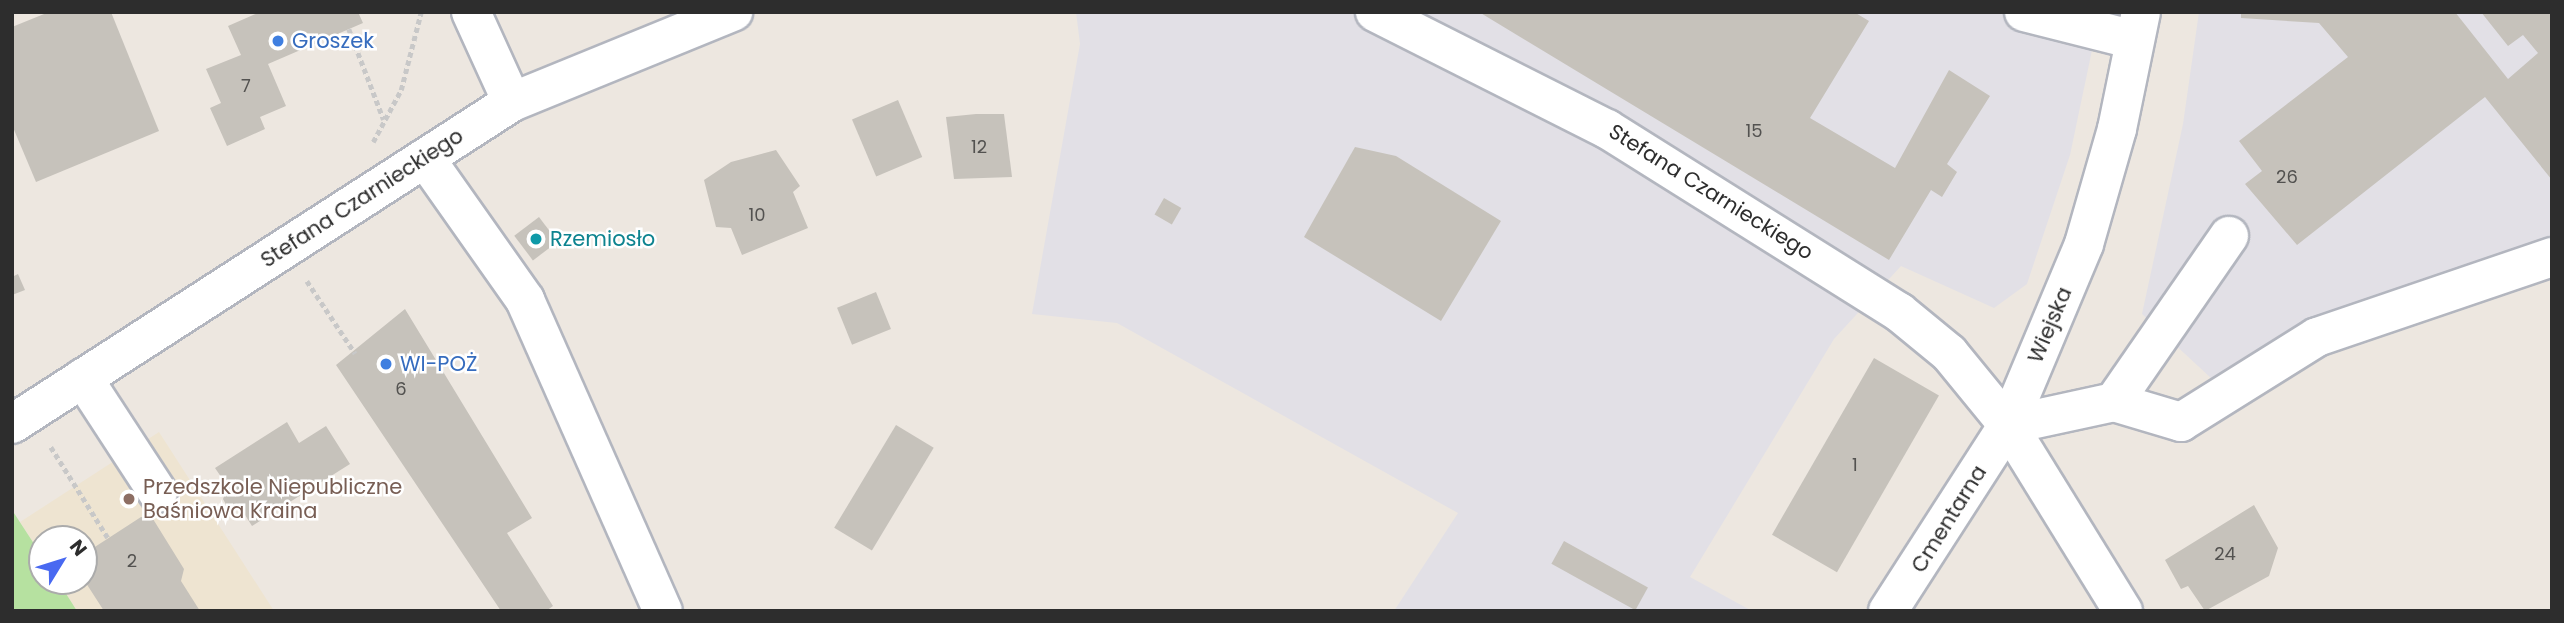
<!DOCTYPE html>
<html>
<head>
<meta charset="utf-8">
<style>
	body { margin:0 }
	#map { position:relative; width:2564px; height:623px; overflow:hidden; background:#ede7e0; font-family:Poppins,sans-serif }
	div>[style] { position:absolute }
	.industrial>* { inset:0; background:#e2e0e6 }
	.education>* { inset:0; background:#eee4d1 }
	.green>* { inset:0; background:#b6e1a0 }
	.building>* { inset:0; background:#c6c2bb; transform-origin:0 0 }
	.path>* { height:4.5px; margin-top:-2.25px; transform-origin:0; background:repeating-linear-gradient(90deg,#c8c8c8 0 5px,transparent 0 8.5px) }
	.roads { filter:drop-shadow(2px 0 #b3b6bf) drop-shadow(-2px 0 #b3b6bf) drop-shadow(0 2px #b3b6bf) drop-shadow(0 -2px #b3b6bf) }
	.minor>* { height:38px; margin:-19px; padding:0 19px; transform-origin:19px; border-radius:19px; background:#fff }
	.dots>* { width:19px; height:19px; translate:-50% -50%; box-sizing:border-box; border:4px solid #fff; border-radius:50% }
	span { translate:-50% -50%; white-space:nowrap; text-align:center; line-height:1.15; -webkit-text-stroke:5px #fff; paint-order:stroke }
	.number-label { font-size:18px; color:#535250 }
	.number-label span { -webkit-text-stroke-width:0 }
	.shop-label { font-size:21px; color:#366cbe }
	.left { translate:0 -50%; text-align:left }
	.street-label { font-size:21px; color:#2d2d2d }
	.culture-label { font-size:21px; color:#0d838f }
	.education-label { font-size:21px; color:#785e54 }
	.frame { position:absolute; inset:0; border:14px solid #2d2d2d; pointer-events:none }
	.north { position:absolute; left:28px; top:525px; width:70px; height:70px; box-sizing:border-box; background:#fff; border:2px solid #ababab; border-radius:50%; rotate:52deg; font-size:19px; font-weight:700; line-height:28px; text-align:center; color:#2d2d2d }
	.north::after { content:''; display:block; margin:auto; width:24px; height:32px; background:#4969f1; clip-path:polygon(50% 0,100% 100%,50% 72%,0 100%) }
</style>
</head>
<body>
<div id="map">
	<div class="industrial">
		<div style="clip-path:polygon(1076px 12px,2100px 12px,2070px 155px,2027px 284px,1994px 308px,1901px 266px,1834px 339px,1690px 577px,1752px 611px,1394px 611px,1458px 513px,1117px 323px,1032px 314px,1080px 44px)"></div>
		<div style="clip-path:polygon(2199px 12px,2552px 12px,2552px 240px,2308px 319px,2212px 379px,2142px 314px,2183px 124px)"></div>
	</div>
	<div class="education">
		<div style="clip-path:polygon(159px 432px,274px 611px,77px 611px,58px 581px,84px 581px,84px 539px,42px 539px,42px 556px,20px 522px)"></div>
	</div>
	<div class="green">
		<div style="clip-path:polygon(12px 510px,42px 556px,42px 581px,58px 581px,77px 611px,12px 611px)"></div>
	</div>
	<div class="building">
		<div style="clip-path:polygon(49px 12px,111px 12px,159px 131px,36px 182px,12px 125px,12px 27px)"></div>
		<div style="clip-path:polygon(260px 12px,358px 12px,363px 23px,268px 64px,286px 106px,260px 117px,265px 129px,227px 146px,210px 108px,221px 103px,206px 69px,241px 55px,228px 26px)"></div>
		<div style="clip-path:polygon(1479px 12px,1854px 12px,1869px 21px,1810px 118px,1895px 168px,1949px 70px,1990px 96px,1947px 164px,1957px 172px,1942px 197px,1931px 190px,1889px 260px)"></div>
		<div style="clip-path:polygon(2241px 12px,2455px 12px,2508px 79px,2538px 53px,2523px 35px,2508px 46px,2481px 12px,2552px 12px,2552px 180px,2485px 97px,2297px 245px,2245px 184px,2262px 171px,2239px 141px,2348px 57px,2319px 23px,2241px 18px)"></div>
		<div style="left:898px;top:100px;width:62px;height:50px;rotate:67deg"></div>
		<div style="clip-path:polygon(976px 114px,1004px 114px,1012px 177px,954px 179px,946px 117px)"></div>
		<div style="clip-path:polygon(1355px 147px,1396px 156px,1501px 221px,1441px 321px,1304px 237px)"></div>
		<div style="clip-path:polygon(776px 150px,800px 186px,793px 192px,808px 228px,742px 255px,731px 228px,716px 227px,704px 180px,731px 162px)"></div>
		<div style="left:1164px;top:198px;width:20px;height:19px;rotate:30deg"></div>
		<div style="left:539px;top:217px;width:31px;height:31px;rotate:53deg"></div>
		<div style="clip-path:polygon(18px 274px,25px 290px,12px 295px,12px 277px)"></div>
		<div style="left:876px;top:292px;width:40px;height:42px;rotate:68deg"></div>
		<div style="clip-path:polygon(405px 309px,532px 518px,507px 533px,553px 606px,546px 611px,501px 611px,336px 365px)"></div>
		<div style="left:1874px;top:358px;width:75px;height:204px;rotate:30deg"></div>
		<div style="clip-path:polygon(287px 422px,299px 443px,326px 426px,350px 464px,252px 526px,240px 507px,228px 508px,223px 499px,228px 487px,215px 468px)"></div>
		<div style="left:896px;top:425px;width:44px;height:120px;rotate:31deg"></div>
		<div style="clip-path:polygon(2254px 505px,2278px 548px,2269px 576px,2205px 611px,2188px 586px,2181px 589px,2165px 560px)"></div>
		<div style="clip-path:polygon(141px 517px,153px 519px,184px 569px,181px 581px,200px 611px,104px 611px,84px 580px,84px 554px)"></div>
		<div style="left:1564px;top:541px;width:96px;height:26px;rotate:29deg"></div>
	</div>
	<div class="path">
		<div style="left:349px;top:29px;width:97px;rotate:69deg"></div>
		<div style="left:373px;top:142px;width:59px;rotate:-61.7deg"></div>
		<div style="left:401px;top:90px;width:81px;rotate:-75.6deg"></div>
		<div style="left:307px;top:281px;width:87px;rotate:56.3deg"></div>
		<div style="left:51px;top:447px;width:107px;rotate:57.9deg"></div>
	</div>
	<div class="roads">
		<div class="minor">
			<div style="left:471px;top:12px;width:99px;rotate:65.5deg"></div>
			<div style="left:1375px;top:12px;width:260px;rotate:26.8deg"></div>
			<div style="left:1607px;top:129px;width:345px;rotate:32.1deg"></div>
			<div style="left:1899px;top:312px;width:65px;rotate:39.4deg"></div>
			<div style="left:1949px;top:353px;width:93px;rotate:50.7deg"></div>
			<div style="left:2008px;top:425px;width:219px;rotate:58.3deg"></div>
			<div style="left:2024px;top:12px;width:114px;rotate:14.2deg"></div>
			<div style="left:425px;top:158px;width:174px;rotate:54.8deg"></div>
			<div style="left:525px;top:300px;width:340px;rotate:66.1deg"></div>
			<div style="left:83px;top:378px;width:137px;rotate:56.9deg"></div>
			<div style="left:2114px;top:402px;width:202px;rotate:-55.3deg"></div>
			<div style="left:12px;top:424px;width:595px;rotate:-32.78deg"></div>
			<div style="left:512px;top:102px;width:239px;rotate:-22.2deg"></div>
			<div style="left:2008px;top:425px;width:108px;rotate:-12.2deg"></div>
			<div style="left:2114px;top:402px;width:70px;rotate:16.6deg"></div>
			<div style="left:2181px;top:422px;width:160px;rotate:-32deg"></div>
			<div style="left:2317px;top:337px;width:248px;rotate:-18.8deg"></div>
			<div style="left:1888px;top:611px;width:221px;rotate:-57.2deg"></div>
			<div style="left:2008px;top:425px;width:196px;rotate:-67.2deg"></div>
			<div style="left:2084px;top:244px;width:120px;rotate:-74deg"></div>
			<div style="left:2117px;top:129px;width:119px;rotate:-78.4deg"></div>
		</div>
	</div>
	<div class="dots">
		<div style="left:278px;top:41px;background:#3f7fe0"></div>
		<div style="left:536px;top:239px;background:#0f9aa8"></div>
		<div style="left:386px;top:364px;background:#3f7fe0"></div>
		<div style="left:129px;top:499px;background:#8d6e63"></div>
	</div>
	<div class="number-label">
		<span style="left:246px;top:86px">7</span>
		<span style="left:1754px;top:131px">15</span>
		<span style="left:979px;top:147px">12</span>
		<span style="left:2287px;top:177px">26</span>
		<span style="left:757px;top:215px">10</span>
		<span style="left:401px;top:389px">6</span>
		<span style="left:1855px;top:465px">1</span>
		<span style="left:2225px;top:554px">24</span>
		<span style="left:132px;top:561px">2</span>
	</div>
	<div class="shop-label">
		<span class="left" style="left:292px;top:41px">Groszek</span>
		<span class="left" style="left:400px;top:364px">WI-POŻ</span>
	</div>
	<div class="street-label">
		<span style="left:1711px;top:192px;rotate:32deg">Stefana Czarnieckiego</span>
		<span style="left:362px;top:198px;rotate:-33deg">Stefana Czarnieckiego</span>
		<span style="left:2050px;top:325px;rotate:-67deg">Wiejska</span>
		<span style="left:1949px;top:519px;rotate:-58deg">Cmentarna</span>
	</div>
	<div class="culture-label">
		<span class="left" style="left:550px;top:239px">Rzemiosło</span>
	</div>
	<div class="education-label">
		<span class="left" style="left:143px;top:499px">Przedszkole Niepubliczne<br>Baśniowa Kraina</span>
	</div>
	<div class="frame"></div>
	<div class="north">N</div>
</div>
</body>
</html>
